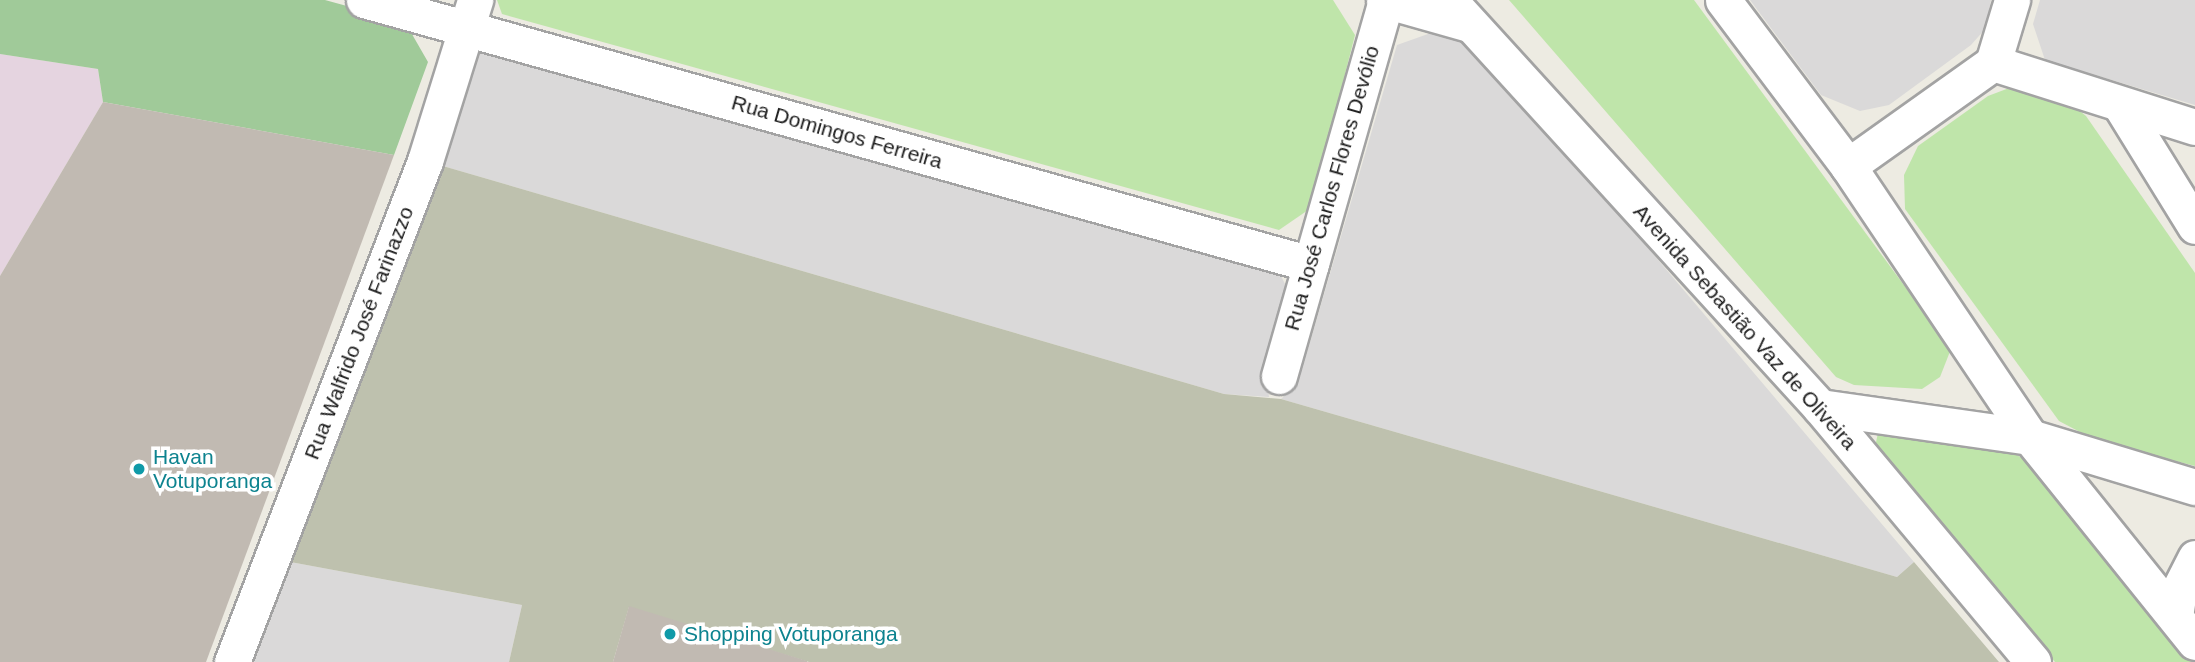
<!DOCTYPE html>
<html>
<head>
<meta charset="utf-8">
<style>
	body { margin:0 }
	#map { position:relative; width:2195px; height:662px; overflow:hidden; background:#edebe2; font-family:Helvetica,sans-serif }
	div>[style] { position:absolute }
	.residential>* { inset:0; background:#dad9d9 }
	.industrial>* { inset:0; background:#e5d4e0 }
	.construction>* { inset:0; background:#bec1ae }
	.grass>* { inset:0; background:#bfe5aa }
	.forest>* { inset:0; background:#a0ca99 }
	.building>* { inset:0; background:#c1bab2 }
	.roads { filter:drop-shadow(2px 0 #a3a3a3) drop-shadow(-2px 0 #a3a3a3) drop-shadow(0 2px #a3a3a3) drop-shadow(0 -2px #a3a3a3) }
	.minor>* { height:35px; margin:-17.5px; padding:0 17.5px; transform-origin:17.5px; border-radius:17.5px; background:#fff }
	.dots>* { width:19px; height:19px; translate:-50% -50%; box-sizing:border-box; border:4px solid #fff; border-radius:50% }
	span { translate:-50% -50%; white-space:nowrap; text-align:center; line-height:1.15; -webkit-text-stroke:7px #fff; paint-order:stroke }
	.street-label { font-size:21px; color:#1c1c1c }
	.culture-label { font-size:21px; color:#0d838f }
	.left { translate:0 -50%; text-align:left }
</style>
</head>
<body>
<div id="map">
	<div class="residential">
		<div style="clip-path:polygon(1750px 0,1991px 0,1986px 28px,1971px 45px,1889px 105px,1860px 111px,1821px 95px)"></div>
		<div style="clip-path:polygon(2040px 0,2195px 0,2195px 105px,2045px 60px,2033px 24px)"></div>
		<div style="clip-path:polygon(1442px 29px,1471px 39px,1914px 562px,1897px 577px,1281px 399px,1298px 383px,1397px 45px)"></div>
		<div style="clip-path:polygon(486px 44px,1277px 268px,1289px 292px,1265px 368px,1269px 397px,1224px 394px,436px 164px,470px 54px)"></div>
		<div style="clip-path:polygon(285px 561px,522px 605px,509px 662px,247px 662px)"></div>
	</div>
	<div class="industrial">
		<div style="clip-path:polygon(0 54px,98px 69px,103px 102px,0 276px)"></div>
	</div>
	<div class="construction">
		<div style="clip-path:polygon(436px 164px,1224px 394px,1281px 399px,1897px 577px,1914px 562px,1999px 662px,809px 662px,629px 607px,613px 662px,509px 662px,522px 605px,285px 561px)"></div>
	</div>
	<div class="grass">
		<div style="clip-path:polygon(497px 0,1333px 0,1355px 35px,1311px 208px,1279px 230px,502px 14px)"></div>
		<div style="clip-path:polygon(1509px 0,1694px 0,1951px 349px,1940px 377px,1922px 389px,1854px 385px,1836px 377px)"></div>
		<div style="clip-path:polygon(2017px 85px,2066px 100px,2086px 116px,2195px 273px,2195px 466px,2097px 441px,2059px 421px,1905px 209px,1904px 175px,1918px 146px,1988px 96px)"></div>
		<div style="clip-path:polygon(1891px 428px,2015px 454px,2040px 468px,2192px 662px,2055px 662px,1875px 447px,1878px 433px)"></div>
	</div>
	<div class="forest">
		<div style="clip-path:polygon(0 0,325px 0,405px 22px,428px 62px,394px 155px,103px 102px,98px 69px,0 54px)"></div>
	</div>
	<div class="building">
		<div style="clip-path:polygon(103px 102px,394px 155px,206px 662px,0 662px,0 276px)"></div>
		<div style="clip-path:polygon(629px 606px,807px 661px,807px 662px,613px 662px)"></div>
	</div>
	<div class="roads">
		<div class="minor">
			<div style="left:364px;top:0;width:983px;rotate:15.58deg"></div>
			<div style="left:1384px;top:0;width:88px;rotate:15.8deg"></div>
			<div style="left:1449px;top:0;width:551px;rotate:47.65deg"></div>
			<div style="left:1820px;top:407px;width:332px;rotate:50.1deg"></div>
			<div style="left:1723px;top:0;width:208px;rotate:53deg"></div>
			<div style="left:1848px;top:166px;width:326px;rotate:56.1deg"></div>
			<div style="left:2030px;top:437px;width:263px;rotate:51.2deg"></div>
			<div style="left:1993px;top:63px;width:212px;rotate:17.6deg"></div>
			<div style="left:2121px;top:106px;width:141px;rotate:58.3deg"></div>
			<div style="left:1848px;top:166px;width:178px;rotate:-35.4deg"></div>
			<div style="left:1993px;top:63px;width:66px;rotate:-73.2deg"></div>
			<div style="left:1279px;top:376px;width:391px;rotate:-74.1deg"></div>
			<div style="left:1820px;top:407px;width:212px;rotate:8.1deg"></div>
			<div style="left:2030px;top:437px;width:172px;rotate:16.9deg"></div>
			<div style="left:2175px;top:616px;width:26px;rotate:-81deg"></div>
			<div style="left:2179px;top:590px;width:36px;rotate:-63deg"></div>
			<div style="left:232px;top:662px;width:537px;rotate:-68.93deg"></div>
			<div style="left:425px;top:161px;width:169px;rotate:-72.7deg"></div>
		</div>
	</div>
	<div class="dots">
		<div style="left:139px;top:469px;background:#0f9aa8"></div>
		<div style="left:670px;top:634px;background:#0f9aa8"></div>
	</div>
	<div class="street-label">
		<span style="left:837px;top:132px;rotate:16deg">Rua Domingos Ferreira</span>
		<span style="left:1332px;top:188px;rotate:-74deg">Rua José Carlos Flores Devólio</span>
		<span style="left:1745px;top:327px;rotate:48deg">Avenida Sebastião Vaz de Oliveira</span>
		<span style="left:359px;top:333px;rotate:-69deg">Rua Walfrido José Farinazzo</span>
	</div>
	<div class="culture-label">
		<span class="left" style="left:153px;top:469px">Havan<br>Votuporanga</span>
		<span class="left" style="left:684px;top:634px">Shopping Votuporanga</span>
	</div>
</div>
</body>
</html>
